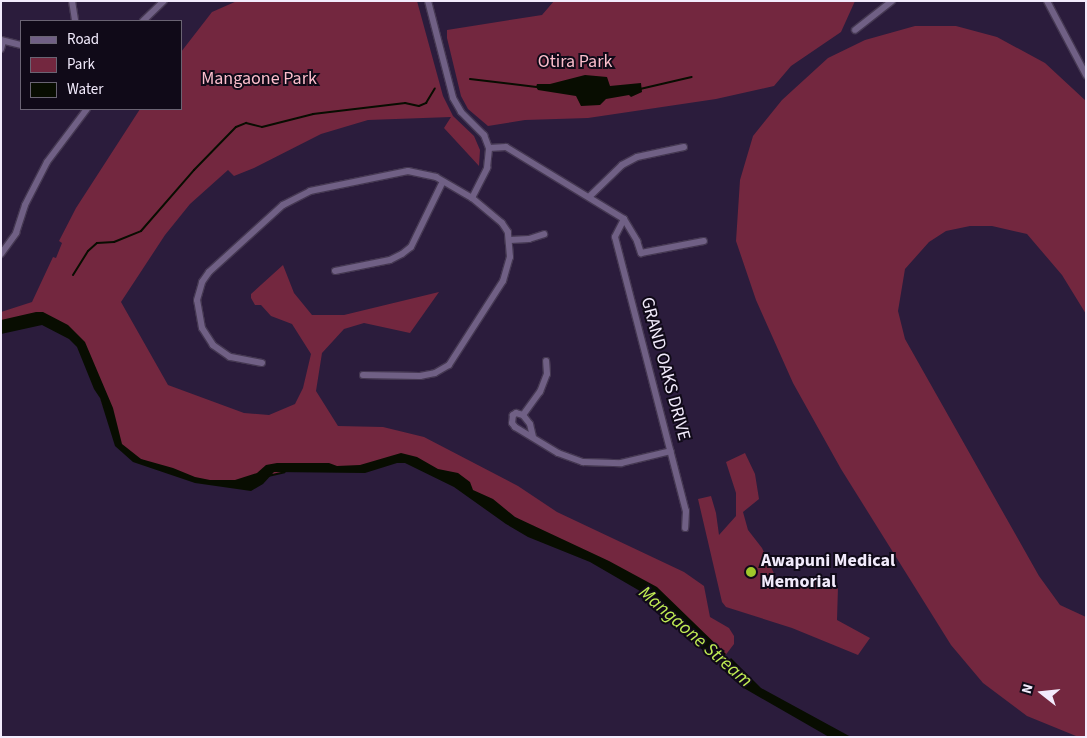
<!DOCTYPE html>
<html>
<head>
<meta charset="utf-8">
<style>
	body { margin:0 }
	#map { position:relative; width:1087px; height:738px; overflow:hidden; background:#2b1c3c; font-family:"Source Sans 3",sans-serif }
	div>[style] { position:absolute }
	.green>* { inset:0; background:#73273f }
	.water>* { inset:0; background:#080d01 }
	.stream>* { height:2px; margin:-1px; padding:0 1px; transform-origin:1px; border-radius:1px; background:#080d01 }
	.roads { filter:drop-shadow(1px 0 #453852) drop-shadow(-1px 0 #453852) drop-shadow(0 1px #453852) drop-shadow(0 -1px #453852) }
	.minor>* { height:6px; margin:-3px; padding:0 3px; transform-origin:3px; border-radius:3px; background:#706085 }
	.dots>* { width:14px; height:14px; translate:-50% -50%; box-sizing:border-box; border:2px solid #100a18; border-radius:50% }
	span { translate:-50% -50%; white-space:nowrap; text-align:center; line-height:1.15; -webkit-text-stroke:4px #100a18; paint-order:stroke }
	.park-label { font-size:18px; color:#fcbecc }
	.street-label { font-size:18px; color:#f2ebfc }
	.poi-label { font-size:18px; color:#f2ebfc; font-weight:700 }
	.left { translate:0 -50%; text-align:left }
	.water-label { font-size:19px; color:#c1ed54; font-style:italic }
	.frame { position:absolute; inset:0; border:2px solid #f2ebfc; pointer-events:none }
	.legend { position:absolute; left:20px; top:20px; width:162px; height:90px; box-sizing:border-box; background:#100a18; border:1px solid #6a6473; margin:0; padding:6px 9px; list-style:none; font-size:15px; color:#f2ebfc }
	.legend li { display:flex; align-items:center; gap:10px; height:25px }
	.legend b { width:25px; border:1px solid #6a6473 }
	.north { position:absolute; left:1017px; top:668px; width:50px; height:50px; -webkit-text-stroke:4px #100a18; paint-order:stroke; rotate:286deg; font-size:14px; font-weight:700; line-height:20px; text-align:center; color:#f2ebfc }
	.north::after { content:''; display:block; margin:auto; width:18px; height:22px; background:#f2ebfc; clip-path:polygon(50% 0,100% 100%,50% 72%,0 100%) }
</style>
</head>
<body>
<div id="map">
	<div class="green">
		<div style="clip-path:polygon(237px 1px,417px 1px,443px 96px,453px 116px,474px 136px,480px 150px,479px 166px,444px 128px,451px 117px,368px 120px,321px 134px,254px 168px,234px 176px,228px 170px,190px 204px,165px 235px,121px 302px,168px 385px,244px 413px,269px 415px,295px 404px,303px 388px,311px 354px,292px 324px,271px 316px,261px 305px,255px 305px,251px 298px,251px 294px,283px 265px,294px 293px,312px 315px,344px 315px,439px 292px,410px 333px,364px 323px,344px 329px,322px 353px,316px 391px,338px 426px,383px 427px,424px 437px,518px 486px,557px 512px,684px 572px,704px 586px,710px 617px,729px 628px,734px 636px,734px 644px,721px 661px,645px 590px,461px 487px,403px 461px,363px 470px,293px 470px,249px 481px,207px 483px,170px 473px,118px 448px,83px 350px,70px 336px,41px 320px,1px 329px,1px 312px,32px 302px,53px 257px,56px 258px,62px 243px,59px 241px,76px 208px,140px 109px,181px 109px,181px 52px,212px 12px)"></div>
		<div style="clip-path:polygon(554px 1px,855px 1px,841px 32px,791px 66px,774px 86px,716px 99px,588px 118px,525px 120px,488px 126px,468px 109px,461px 96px,447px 38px,447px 30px,542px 15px)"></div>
		<div style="clip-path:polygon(915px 26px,956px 26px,997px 37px,1045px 63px,1086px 101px,1086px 314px,1062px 275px,1027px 234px,992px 226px,970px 226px,946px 231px,929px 242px,905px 269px,898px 311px,905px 339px,1039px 576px,1060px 605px,1086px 617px,1086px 737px,1076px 736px,1027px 716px,983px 683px,951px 645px,841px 469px,793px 383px,756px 300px,736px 241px,740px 180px,753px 136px,782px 100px,828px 58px,865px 40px)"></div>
		<div style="clip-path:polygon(745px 453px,755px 474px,759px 499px,743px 512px,748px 530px,762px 548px,778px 582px,796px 582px,819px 576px,838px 587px,837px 620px,870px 638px,858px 655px,792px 628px,726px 607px,722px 602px,698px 499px,711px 496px,716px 513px,719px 535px,736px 516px,736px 493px,726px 462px)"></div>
	</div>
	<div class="water">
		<div style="clip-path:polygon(585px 75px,607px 77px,610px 86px,641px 83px,642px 92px,631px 97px,629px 95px,606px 99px,600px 105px,581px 106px,576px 96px,538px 90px,536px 87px,537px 84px,550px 84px)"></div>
		<div style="clip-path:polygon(36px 312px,43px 312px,68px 325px,85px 342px,113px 408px,122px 444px,141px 459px,173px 468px,195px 477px,210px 480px,235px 480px,257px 473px,266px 465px,277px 463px,329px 463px,337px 466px,360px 465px,401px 453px,417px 457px,438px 469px,458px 473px,470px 482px,473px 490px,493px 499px,515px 517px,609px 561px,657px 587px,726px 654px,717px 665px,652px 598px,590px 562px,528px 537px,506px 524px,454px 487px,405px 463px,397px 463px,365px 473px,274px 472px,263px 484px,251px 491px,195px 483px,133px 462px,115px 446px,100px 398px,94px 389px,77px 347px,69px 339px,42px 325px,1px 334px,1px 320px)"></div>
		<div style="clip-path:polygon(731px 658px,761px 688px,851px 737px,829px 737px,742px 687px,722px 669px)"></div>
	</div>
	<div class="stream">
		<div style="left:470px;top:79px;width:67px;rotate:6.8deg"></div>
		<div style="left:640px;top:89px;width:53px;rotate:-13deg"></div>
		<div style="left:73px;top:275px;width:28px;rotate:-58deg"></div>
		<div style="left:88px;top:251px;width:12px;rotate:-42deg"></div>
		<div style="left:97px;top:243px;width:17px;rotate:-3deg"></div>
		<div style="left:114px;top:242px;width:29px;rotate:-22deg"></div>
		<div style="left:141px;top:231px;width:81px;rotate:-49deg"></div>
		<div style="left:194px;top:170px;width:60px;rotate:-45.7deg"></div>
		<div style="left:236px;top:127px;width:11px;rotate:-22deg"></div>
		<div style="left:246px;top:123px;width:16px;rotate:14deg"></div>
		<div style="left:262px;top:127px;width:53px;rotate:-14.3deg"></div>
		<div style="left:313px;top:114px;width:93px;rotate:-6.8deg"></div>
		<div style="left:405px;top:103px;width:14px;rotate:12deg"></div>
		<div style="left:419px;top:106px;width:8px;rotate:-23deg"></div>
		<div style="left:426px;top:103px;width:17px;rotate:-59deg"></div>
		<div style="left:268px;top:476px;width:17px;rotate:-13deg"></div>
	</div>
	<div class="roads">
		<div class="minor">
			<div style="left:72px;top:1px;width:20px;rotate:81deg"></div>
			<div style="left:428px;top:1px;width:100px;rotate:75.5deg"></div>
			<div style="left:453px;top:98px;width:16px;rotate:60deg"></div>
			<div style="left:461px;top:112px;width:33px;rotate:45deg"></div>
			<div style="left:484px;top:135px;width:14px;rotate:69deg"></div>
			<div style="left:489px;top:148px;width:17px;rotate:-3deg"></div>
			<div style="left:506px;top:147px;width:138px;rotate:31.4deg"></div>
			<div style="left:624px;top:219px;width:26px;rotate:59deg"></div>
			<div style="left:637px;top:241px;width:13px;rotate:72deg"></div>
			<div style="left:641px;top:253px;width:64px;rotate:-10.8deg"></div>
			<div style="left:1047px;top:1px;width:84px;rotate:62.2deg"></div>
			<div style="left:143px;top:21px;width:29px;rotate:-44deg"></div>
			<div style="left:855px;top:30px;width:47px;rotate:-38.1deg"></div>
			<div style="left:1px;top:40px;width:21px;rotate:14deg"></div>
			<div style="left:1px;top:49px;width:8px;rotate:-76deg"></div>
			<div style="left:589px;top:197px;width:46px;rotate:-44.1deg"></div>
			<div style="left:622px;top:165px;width:17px;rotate:-28deg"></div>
			<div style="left:637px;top:157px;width:48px;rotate:-12deg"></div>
			<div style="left:624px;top:219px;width:20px;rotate:117deg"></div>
			<div style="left:615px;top:237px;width:283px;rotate:75.5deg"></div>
			<div style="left:686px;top:511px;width:17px;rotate:93deg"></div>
			<div style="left:510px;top:240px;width:19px;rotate:-3deg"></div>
			<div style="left:529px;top:239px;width:16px;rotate:-18deg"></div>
			<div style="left:1px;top:254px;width:26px;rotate:-54deg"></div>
			<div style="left:16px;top:233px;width:29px;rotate:-72deg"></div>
			<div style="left:25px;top:205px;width:48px;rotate:-62.9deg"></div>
			<div style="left:47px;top:162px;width:66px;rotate:-53deg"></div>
			<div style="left:335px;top:271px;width:56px;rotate:-11.3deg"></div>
			<div style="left:390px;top:260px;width:13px;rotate:-27deg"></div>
			<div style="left:402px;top:254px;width:11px;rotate:-38deg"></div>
			<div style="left:411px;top:247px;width:73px;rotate:-64.1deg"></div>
			<div style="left:262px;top:363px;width:33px;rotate:-169deg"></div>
			<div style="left:230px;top:357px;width:21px;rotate:-145deg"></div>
			<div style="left:213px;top:345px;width:20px;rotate:-123deg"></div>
			<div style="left:202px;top:328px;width:28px;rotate:-100deg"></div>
			<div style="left:197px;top:300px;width:19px;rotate:-74deg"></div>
			<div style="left:202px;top:282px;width:12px;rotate:-55deg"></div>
			<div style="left:209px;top:272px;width:100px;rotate:-42.2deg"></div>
			<div style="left:283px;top:205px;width:30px;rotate:-27deg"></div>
			<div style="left:310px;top:191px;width:100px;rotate:-11.5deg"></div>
			<div style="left:408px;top:171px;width:29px;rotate:12deg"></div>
			<div style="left:436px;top:177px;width:42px;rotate:30.3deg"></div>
			<div style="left:363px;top:375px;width:57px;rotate:1deg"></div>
			<div style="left:420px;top:376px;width:15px;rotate:-11deg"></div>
			<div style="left:435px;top:373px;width:16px;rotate:-30deg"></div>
			<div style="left:449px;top:365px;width:100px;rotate:-57.3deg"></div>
			<div style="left:503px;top:281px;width:25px;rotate:-74deg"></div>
			<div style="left:510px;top:257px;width:25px;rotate:-95deg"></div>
			<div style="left:508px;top:232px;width:11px;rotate:-124deg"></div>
			<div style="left:502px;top:223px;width:39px;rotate:-140deg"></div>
			<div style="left:472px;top:198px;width:34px;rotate:-63deg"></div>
			<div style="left:487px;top:168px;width:20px;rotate:-84deg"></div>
			<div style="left:523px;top:415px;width:29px;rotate:-54deg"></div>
			<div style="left:540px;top:392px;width:19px;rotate:-69deg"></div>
			<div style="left:547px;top:374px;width:13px;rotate:-94deg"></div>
			<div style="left:533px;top:437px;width:13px;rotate:-103deg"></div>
			<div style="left:530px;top:424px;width:11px;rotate:-128deg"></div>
			<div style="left:523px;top:415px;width:7px;rotate:-164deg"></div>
			<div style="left:516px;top:413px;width:4px;rotate:146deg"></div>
			<div style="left:513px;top:415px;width:8px;rotate:97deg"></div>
			<div style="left:512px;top:423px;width:5px;rotate:53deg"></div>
			<div style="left:515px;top:427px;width:50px;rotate:31.2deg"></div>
			<div style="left:558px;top:453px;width:27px;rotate:20deg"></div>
			<div style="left:583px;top:462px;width:38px;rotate:2deg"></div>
			<div style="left:621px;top:463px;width:51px;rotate:-13.5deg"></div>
		</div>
	</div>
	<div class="dots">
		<div style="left:751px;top:572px;background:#a0c92b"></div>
	</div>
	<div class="park-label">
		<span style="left:575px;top:62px">Otira Park</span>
		<span style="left:259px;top:79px">Mangaone Park</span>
	</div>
	<div class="street-label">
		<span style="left:665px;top:369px;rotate:75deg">GRAND OAKS DRIVE</span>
	</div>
	<div class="poi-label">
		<span class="left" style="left:761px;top:572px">Awapuni Medical<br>Memorial</span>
	</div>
	<div class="water-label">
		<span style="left:695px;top:637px;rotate:41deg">Mangaone Stream</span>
	</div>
	<div class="frame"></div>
	<ul class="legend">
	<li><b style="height:6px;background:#706085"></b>Road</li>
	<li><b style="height:14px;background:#73273f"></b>Park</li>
	<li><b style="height:14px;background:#080d01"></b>Water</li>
	</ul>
	<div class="north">N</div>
</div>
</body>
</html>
